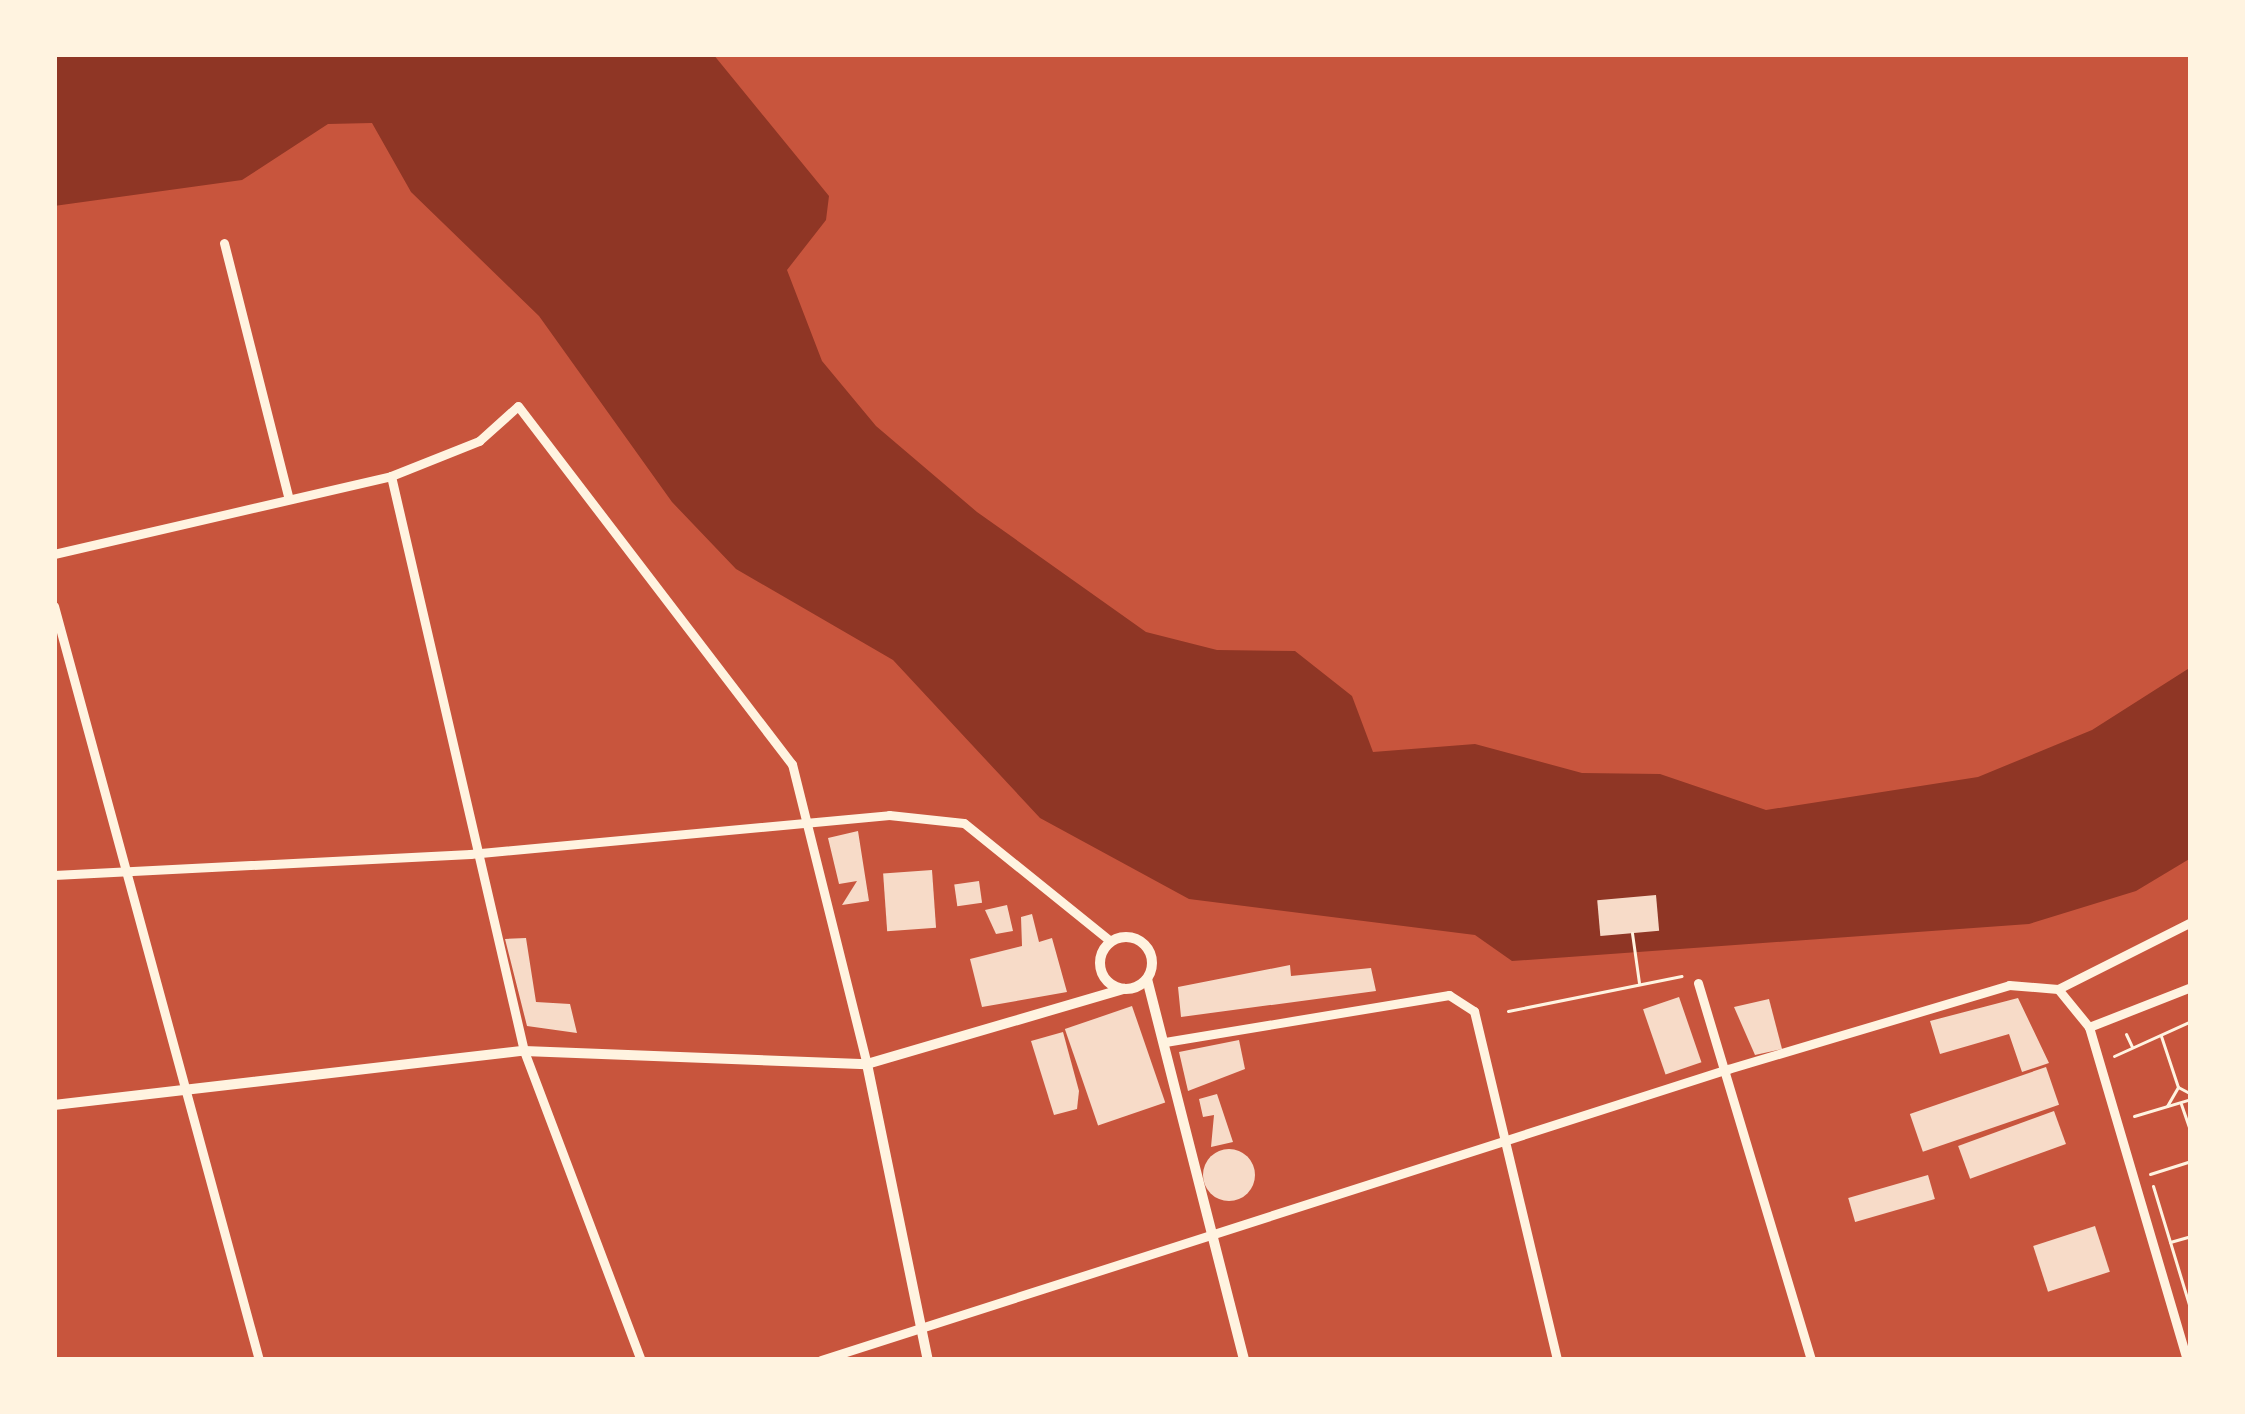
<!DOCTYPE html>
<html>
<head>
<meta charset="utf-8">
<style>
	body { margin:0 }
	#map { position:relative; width:2245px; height:1414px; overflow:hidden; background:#c8553d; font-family:"Roboto Condensed",sans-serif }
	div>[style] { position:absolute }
	.water>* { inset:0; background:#8f3625 }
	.building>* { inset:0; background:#f7dbc8; transform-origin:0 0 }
	.round { border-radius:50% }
	.path>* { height:3px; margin:-1.5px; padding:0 1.5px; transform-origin:1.5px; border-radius:1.5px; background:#fff3e0 }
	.minor>* { height:9px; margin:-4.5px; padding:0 4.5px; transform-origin:4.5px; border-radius:4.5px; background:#fff3e0 }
	.tertiary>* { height:10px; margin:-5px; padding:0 5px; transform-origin:5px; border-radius:5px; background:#fff3e0 }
	.tertiary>.ring { margin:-5px; padding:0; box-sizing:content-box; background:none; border:10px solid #fff3e0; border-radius:50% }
	span { translate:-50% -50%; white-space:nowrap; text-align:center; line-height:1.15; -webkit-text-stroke:12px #fff3e0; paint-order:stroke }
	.frame { position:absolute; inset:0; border:57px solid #fff3e0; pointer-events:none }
</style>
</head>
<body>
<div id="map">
	<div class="water">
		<div style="clip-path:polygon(54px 54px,713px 54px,829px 196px,826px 220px,787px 270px,822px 361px,876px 426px,977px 512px,1146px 632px,1217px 650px,1295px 651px,1352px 696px,1373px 752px,1475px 744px,1582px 773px,1660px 774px,1766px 810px,1978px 777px,2092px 730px,2191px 667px,2191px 858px,2136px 891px,2029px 924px,1512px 961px,1475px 935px,1189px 899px,1040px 818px,893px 660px,736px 569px,672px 502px,539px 316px,411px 192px,372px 123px,328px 124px,242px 180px,54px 206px)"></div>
	</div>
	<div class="building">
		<div style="clip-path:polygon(858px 831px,869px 901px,842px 905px,857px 881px,839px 884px,828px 838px)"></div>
		<div style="left:932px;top:870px;width:58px;height:49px;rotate:86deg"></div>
		<div style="left:979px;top:881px;width:22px;height:25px;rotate:82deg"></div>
		<div style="left:1656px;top:895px;width:36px;height:59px;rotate:85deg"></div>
		<div style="clip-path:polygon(1007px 905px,1013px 931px,996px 934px,985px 910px)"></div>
		<div style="clip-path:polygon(1032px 914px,1039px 942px,1052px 938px,1067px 992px,982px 1007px,970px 959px,1022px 946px,1021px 917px)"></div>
		<div style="clip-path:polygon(526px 938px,536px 1002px,570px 1004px,577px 1033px,527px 1026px,505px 939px)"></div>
		<div style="clip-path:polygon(1290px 965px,1291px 976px,1371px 968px,1376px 991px,1181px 1017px,1178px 987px)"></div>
		<div style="left:1679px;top:997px;width:69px;height:38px;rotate:71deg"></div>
		<div style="clip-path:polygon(2018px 998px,2049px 1063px,2022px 1072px,2009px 1034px,1940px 1054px,1930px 1021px)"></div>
		<div style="clip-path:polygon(1769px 999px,1782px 1049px,1755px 1055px,1734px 1007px)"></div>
		<div style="left:1132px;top:1006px;width:102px;height:71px;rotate:71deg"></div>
		<div style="clip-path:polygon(1063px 1032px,1079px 1091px,1077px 1109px,1054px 1115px,1031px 1041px)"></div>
		<div style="clip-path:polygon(1239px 1040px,1245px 1069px,1188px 1091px,1179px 1052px)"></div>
		<div style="left:2046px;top:1067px;width:40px;height:144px;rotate:71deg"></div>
		<div style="clip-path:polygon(1217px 1094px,1233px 1142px,1211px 1147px,1214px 1115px,1203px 1117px,1199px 1099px)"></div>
		<div style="left:2054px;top:1111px;width:35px;height:102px;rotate:70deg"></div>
		<div class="round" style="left:1203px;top:1149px;width:52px;height:52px"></div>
		<div style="left:1928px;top:1175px;width:25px;height:83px;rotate:74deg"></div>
		<div style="left:2095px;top:1226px;width:48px;height:65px;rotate:72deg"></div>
	</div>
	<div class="path">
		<div style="left:1632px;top:933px;width:50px;rotate:82deg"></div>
		<div style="left:1508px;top:1011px;width:177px;rotate:-11.4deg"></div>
		<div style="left:2126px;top:1034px;width:14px;rotate:65deg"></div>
		<div style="left:2161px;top:1036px;width:54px;rotate:71.6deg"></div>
		<div style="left:2114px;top:1056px;width:85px;rotate:-24.4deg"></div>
		<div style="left:2181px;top:1104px;width:31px;rotate:71deg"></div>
		<div style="left:2167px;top:1106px;width:22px;rotate:-60deg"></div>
		<div style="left:2178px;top:1087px;width:15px;rotate:28deg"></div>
		<div style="left:2134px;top:1116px;width:59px;rotate:-16.6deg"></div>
		<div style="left:2150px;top:1174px;width:43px;rotate:-17.6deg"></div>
		<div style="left:2153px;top:1186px;width:131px;rotate:73.1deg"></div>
		<div style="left:2170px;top:1242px;width:22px;rotate:-16deg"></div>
	</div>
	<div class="minor">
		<div style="left:224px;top:243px;width:264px;rotate:75.8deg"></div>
		<div style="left:391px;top:476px;width:590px;rotate:76.98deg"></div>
		<div style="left:524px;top:1051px;width:330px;rotate:69.3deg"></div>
		<div style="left:54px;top:554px;width:346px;rotate:-13deg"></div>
		<div style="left:391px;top:476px;width:95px;rotate:-21.7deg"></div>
		<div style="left:479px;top:441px;width:52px;rotate:-41.9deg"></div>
		<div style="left:518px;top:406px;width:451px;rotate:52.6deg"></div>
		<div style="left:792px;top:764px;width:309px;rotate:76deg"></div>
		<div style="left:54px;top:606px;width:781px;rotate:74.79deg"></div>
		<div style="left:54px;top:875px;width:417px;rotate:-2.9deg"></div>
		<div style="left:470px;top:854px;width:421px;rotate:-5.3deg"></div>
		<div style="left:889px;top:815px;width:75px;rotate:6.1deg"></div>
		<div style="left:964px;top:823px;width:188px;rotate:38.9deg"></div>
		<div style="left:1698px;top:983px;width:394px;rotate:73.3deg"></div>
		<div style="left:2058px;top:989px;width:49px;rotate:50.8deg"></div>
		<div style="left:2089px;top:1027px;width:347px;rotate:73.6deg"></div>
		<div style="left:2089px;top:1027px;width:110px;rotate:-21.4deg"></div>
		<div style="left:1165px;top:1042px;width:288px;rotate:-9.4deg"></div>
		<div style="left:1449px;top:995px;width:30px;rotate:33deg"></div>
		<div style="left:1474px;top:1011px;width:359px;rotate:76.6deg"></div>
		<div style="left:821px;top:1360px;width:953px;rotate:-17.79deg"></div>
		<div style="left:1728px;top:1069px;width:293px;rotate:-16.6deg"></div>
		<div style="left:2009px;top:985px;width:49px;rotate:4.7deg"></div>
		<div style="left:2058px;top:989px;width:149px;rotate:-26.7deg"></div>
	</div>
	<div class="tertiary">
		<div class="ring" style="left:1100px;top:937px;width:42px;height:42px"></div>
		<div style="left:1147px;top:979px;width:393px;rotate:75.7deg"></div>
		<div style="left:867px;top:1064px;width:302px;rotate:78.4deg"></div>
		<div style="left:54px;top:1105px;width:473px;rotate:-6.6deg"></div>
		<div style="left:524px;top:1051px;width:343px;rotate:2.2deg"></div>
		<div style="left:867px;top:1064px;width:268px;rotate:-16.3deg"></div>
	</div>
	<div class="frame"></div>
</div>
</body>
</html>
